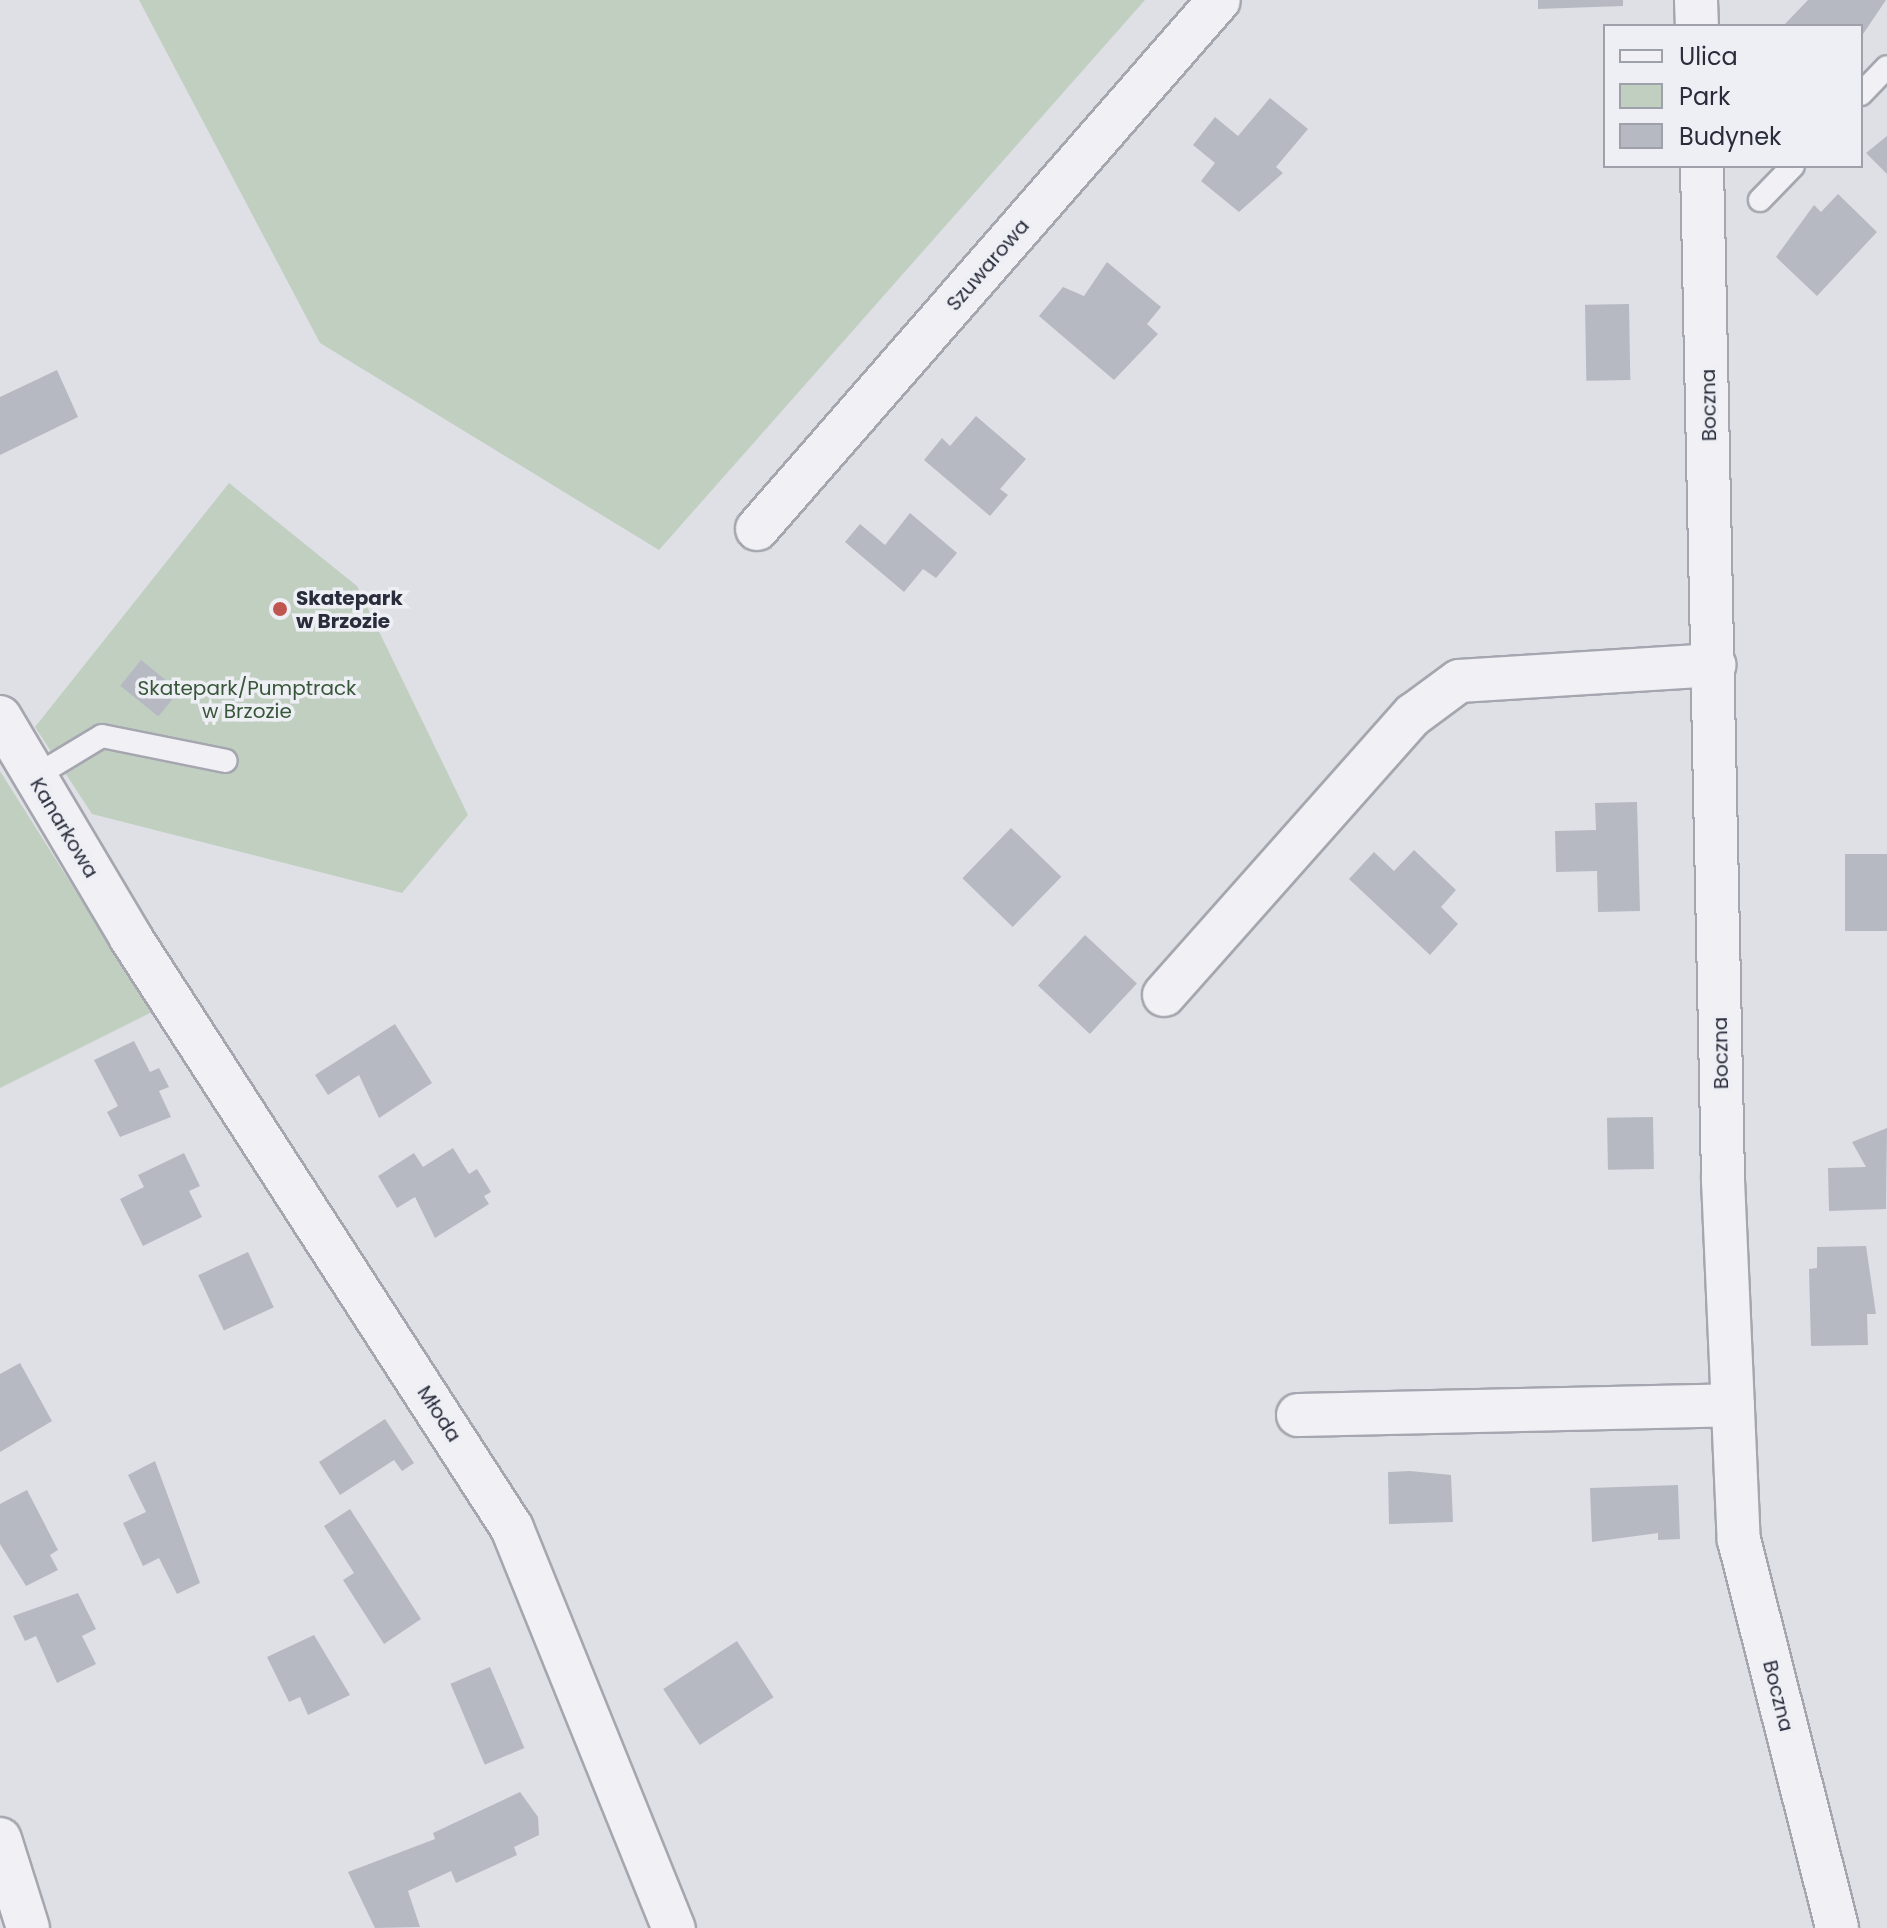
<!DOCTYPE html>
<html>
<head>
<meta charset="utf-8">
<style>
	body { margin:0 }
	#map { position:relative; width:1887px; height:1928px; overflow:hidden; background:#dfe0e6; font-family:Poppins,sans-serif }
	div>[style] { position:absolute }
	.green>* { inset:0; background:#c1cfc1 }
	.building>* { inset:0; background:#b6b9c2; transform-origin:0 0 }
	.roads { filter:drop-shadow(2px 0 #a5a6af) drop-shadow(-2px 0 #a5a6af) drop-shadow(0 2px #a5a6af) drop-shadow(0 -2px #a5a6af) }
	.service>* { height:22px; margin:-11px; padding:0 11px; transform-origin:11px; border-radius:11px; background:#f1f1f5 }
	.minor>* { height:42px; margin:-21px; padding:0 21px; transform-origin:21px; border-radius:21px; background:#f1f1f5 }
	.dots>* { width:22px; height:22px; translate:-50% -50%; box-sizing:border-box; border:4px solid #eeeff4; border-radius:50% }
	span { translate:-50% -50%; white-space:nowrap; text-align:center; line-height:1.15; -webkit-text-stroke:7px #eeeff4; paint-order:stroke }
	.street-label { font-size:20px; color:#292c3b }
	.poi-label { font-size:20px; color:#292c3b; font-weight:700 }
	.left { translate:0 -50%; text-align:left }
	.park-label { font-size:20px; color:#385639 }
	.legend { position:absolute; left:1603px; top:24px; width:260px; height:144px; box-sizing:border-box; background:#eeeff4; border:2px solid #9fa1aa; margin:0; padding:10px 14px; list-style:none; font-size:24px; color:#292c3b }
	.legend li { display:flex; align-items:center; gap:16px; height:40px }
	.legend b { width:40px; border:2px solid #9fa1aa }
</style>
</head>
<body>
<div id="map">
	<div class="green">
		<div style="clip-path:polygon(139px 0,1145px 0,659px 550px,320px 343px)"></div>
		<div style="clip-path:polygon(229px 483px,357px 586px,468px 815px,402px 893px,92px 814px,35px 727px)"></div>
		<div style="clip-path:polygon(0 771px,152px 1012px,0 1088px)"></div>
	</div>
	<div class="building">
		<div style="clip-path:polygon(1538px 0,1623px 0,1623px 6px,1538px 9px)"></div>
		<div style="clip-path:polygon(1808px 0,1886px 0,1861px 37px,1861px 26px,1783px 26px)"></div>
		<div style="clip-path:polygon(1270px 98px,1308px 129px,1276px 167px,1283px 173px,1239px 212px,1201px 181px,1215px 163px,1193px 145px,1215px 117px,1238px 136px)"></div>
		<div style="clip-path:polygon(1887px 136px,1887px 174px,1866px 153px)"></div>
		<div style="clip-path:polygon(1838px 194px,1877px 232px,1817px 296px,1776px 257px,1814px 205px,1821px 212px)"></div>
		<div style="clip-path:polygon(1107px 262px,1161px 307px,1147px 324px,1158px 334px,1114px 380px,1039px 316px,1063px 287px,1084px 296px)"></div>
		<div style="left:1629px;top:304px;width:76px;height:44px;rotate:89deg"></div>
		<div style="clip-path:polygon(57px 370px,78px 417px,0 455px,0 397px)"></div>
		<div style="clip-path:polygon(976px 416px,1026px 459px,1000px 489px,1008px 495px,990px 516px,924px 460px,942px 438px,950px 446px)"></div>
		<div style="clip-path:polygon(910px 513px,957px 553px,936px 578px,923px 569px,904px 592px,845px 542px,860px 524px,885px 545px)"></div>
		<div style="left:141px;top:660px;width:49px;height:33px;rotate:39deg"></div>
		<div style="clip-path:polygon(1637px 802px,1640px 911px,1598px 912px,1597px 871px,1556px 872px,1555px 831px,1596px 830px,1595px 803px)"></div>
		<div style="left:1011px;top:828px;width:70px;height:70px;rotate:44deg"></div>
		<div style="clip-path:polygon(1414px 850px,1456px 890px,1441px 907px,1458px 924px,1430px 955px,1349px 879px,1374px 852px,1394px 871px)"></div>
		<div style="left:1887px;top:854px;width:77px;height:42px;rotate:90deg"></div>
		<div style="left:1085px;top:935px;width:71px;height:69px;rotate:43deg"></div>
		<div style="clip-path:polygon(395px 1024px,432px 1083px,379px 1118px,359px 1075px,328px 1095px,315px 1075px)"></div>
		<div style="clip-path:polygon(134px 1041px,150px 1072px,159px 1068px,169px 1087px,159px 1091px,171px 1117px,120px 1137px,107px 1112px,118px 1106px,94px 1060px)"></div>
		<div style="left:1653px;top:1117px;width:52px;height:46px;rotate:89deg"></div>
		<div style="clip-path:polygon(1887px 1128px,1886px 1209px,1829px 1211px,1828px 1168px,1866px 1167px,1852px 1142px)"></div>
		<div style="clip-path:polygon(453px 1148px,469px 1174px,477px 1169px,491px 1192px,484px 1196px,489px 1204px,435px 1238px,415px 1197px,397px 1208px,378px 1176px,414px 1153px,423px 1167px)"></div>
		<div style="clip-path:polygon(184px 1153px,200px 1186px,189px 1191px,202px 1217px,143px 1246px,120px 1199px,144px 1187px,138px 1175px)"></div>
		<div style="clip-path:polygon(1866px 1246px,1876px 1314px,1867px 1314px,1868px 1345px,1811px 1346px,1809px 1269px,1817px 1268px,1817px 1247px)"></div>
		<div style="left:248px;top:1252px;width:61px;height:55px;rotate:65deg"></div>
		<div style="clip-path:polygon(20px 1363px,52px 1421px,0 1452px,0 1374px)"></div>
		<div style="clip-path:polygon(385px 1419px,414px 1463px,402px 1471px,394px 1460px,340px 1495px,319px 1462px)"></div>
		<div style="clip-path:polygon(155px 1461px,200px 1583px,177px 1594px,159px 1558px,143px 1566px,123px 1523px,146px 1512px,128px 1475px)"></div>
		<div style="clip-path:polygon(1410px 1471px,1451px 1475px,1453px 1522px,1389px 1524px,1388px 1472px)"></div>
		<div style="clip-path:polygon(1678px 1485px,1680px 1539px,1658px 1540px,1658px 1533px,1592px 1542px,1590px 1488px)"></div>
		<div style="clip-path:polygon(27px 1490px,58px 1550px,50px 1555px,58px 1570px,26px 1586px,0 1544px,0 1504px)"></div>
		<div style="clip-path:polygon(350px 1509px,421px 1619px,384px 1644px,343px 1580px,354px 1573px,324px 1526px)"></div>
		<div style="clip-path:polygon(78px 1593px,96px 1629px,82px 1636px,96px 1664px,57px 1683px,36px 1636px,25px 1641px,13px 1616px)"></div>
		<div style="clip-path:polygon(314px 1635px,350px 1695px,308px 1715px,300px 1697px,289px 1702px,267px 1657px)"></div>
		<div style="left:737px;top:1641px;width:67px;height:88px;rotate:57deg"></div>
		<div style="left:490px;top:1667px;width:88px;height:43px;rotate:67deg"></div>
		<div style="clip-path:polygon(520px 1792px,538px 1817px,539px 1835px,514px 1847px,517px 1855px,456px 1883px,451px 1871px,408px 1891px,420px 1927px,375px 1928px,348px 1872px,435px 1839px,433px 1833px)"></div>
	</div>
	<div class="roads">
		<div class="service">
			<div style="left:1861px;top:94px;width:37px;rotate:-46deg"></div>
			<div style="left:1760px;top:200px;width:47px;rotate:-45.9deg"></div>
			<div style="left:34px;top:777px;width:79px;rotate:-31.1deg"></div>
			<div style="left:102px;top:736px;width:126px;rotate:11.4deg"></div>
		</div>
		<div class="minor">
			<div style="left:1696px;top:0;width:26px;rotate:88deg"></div>
			<div style="left:1702px;top:166px;width:1014px;rotate:88.81deg"></div>
			<div style="left:1723px;top:1180px;width:360px;rotate:87.5deg"></div>
			<div style="left:1739px;top:1540px;width:400px;rotate:75.8deg"></div>
			<div style="left:757px;top:529px;width:702px;rotate:-48.87deg"></div>
			<div style="left:0;top:717px;width:257px;rotate:59.3deg"></div>
			<div style="left:131px;top:938px;width:702px;rotate:57.15deg"></div>
			<div style="left:512px;top:1528px;width:432px;rotate:68deg"></div>
			<div style="left:1164px;top:995px;width:375px;rotate:-48.4deg"></div>
			<div style="left:1413px;top:715px;width:57px;rotate:-36.5deg"></div>
			<div style="left:1459px;top:681px;width:256px;rotate:-3.6deg"></div>
			<div style="left:1298px;top:1415px;width:435px;rotate:-1.3deg"></div>
			<div style="left:0;top:1839px;width:93px;rotate:72.5deg"></div>
		</div>
	</div>
	<div class="dots">
		<div style="left:280px;top:609px;background:#bf5650"></div>
	</div>
	<div class="street-label">
		<span style="left:988px;top:265px;rotate:-49deg">Szuwarowa</span>
		<span style="left:1709px;top:405px;rotate:-91deg">Boczna</span>
		<span style="left:64px;top:828px;rotate:59deg">Kanarkowa</span>
		<span style="left:1721px;top:1053px;rotate:-91deg">Boczna</span>
		<span style="left:439px;top:1414px;rotate:57deg">Młoda</span>
		<span style="left:1778px;top:1696px;rotate:76deg">Boczna</span>
	</div>
	<div class="poi-label">
		<span class="left" style="left:296px;top:610px">Skatepark<br>w Brzozie</span>
	</div>
	<div class="park-label">
		<span style="left:247px;top:700px">Skatepark/Pumptrack<br>w Brzozie</span>
	</div>
	<ul class="legend">
	<li><b style="height:10px;background:#f1f1f5"></b>Ulica</li>
	<li><b style="height:22px;background:#c1cfc1"></b>Park</li>
	<li><b style="height:22px;background:#b6b9c2"></b>Budynek</li>
	</ul>
</div>
</body>
</html>
